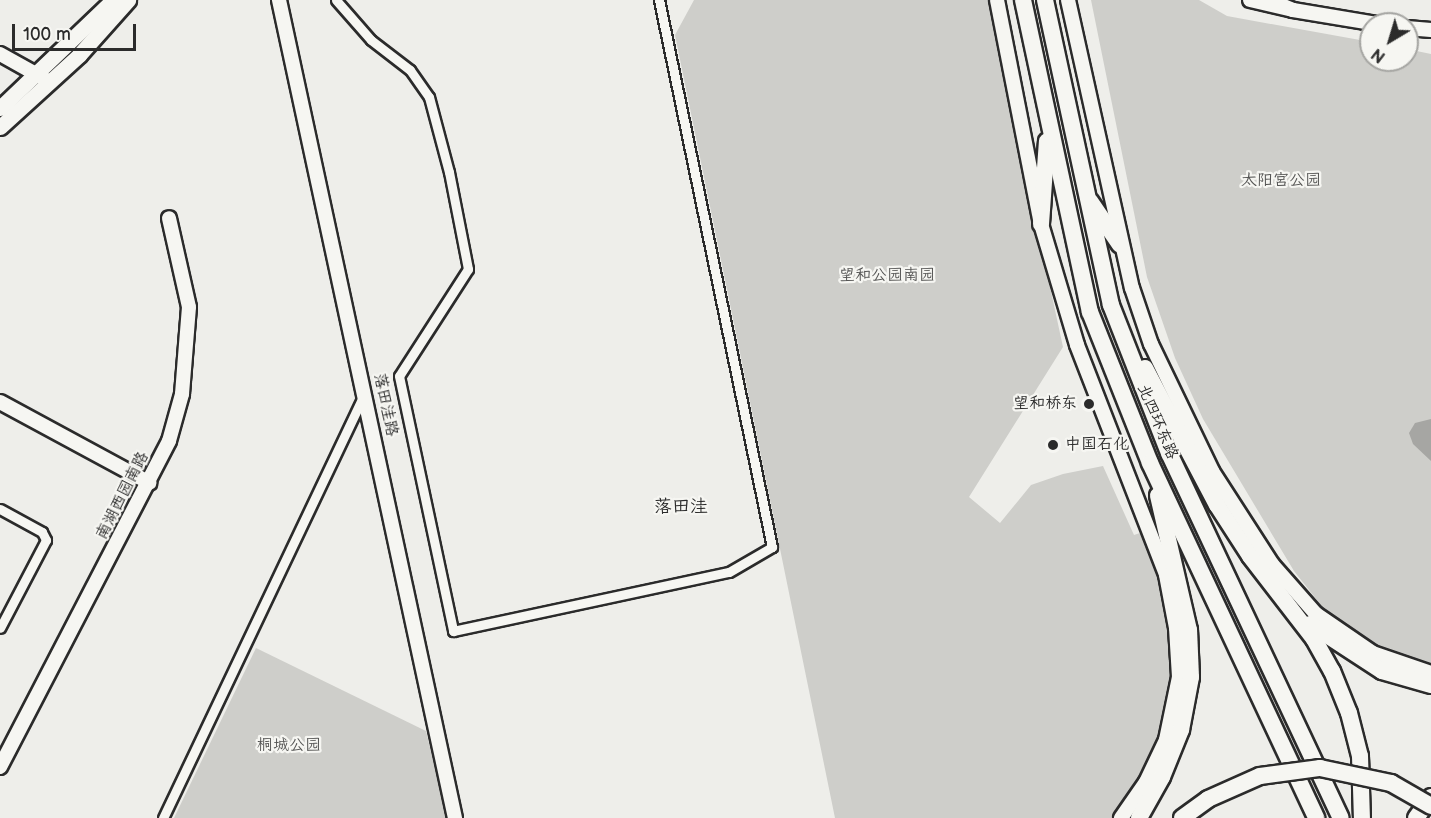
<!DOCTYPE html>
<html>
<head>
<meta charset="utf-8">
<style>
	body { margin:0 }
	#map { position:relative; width:1431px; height:818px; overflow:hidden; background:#eeeeea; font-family:"Balsamiq Sans","LXGW WenKai TC",sans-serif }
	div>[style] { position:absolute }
	.green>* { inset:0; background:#cececa }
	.water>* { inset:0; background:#a6a6a3 }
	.roads { filter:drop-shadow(2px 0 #2b2b2b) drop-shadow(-2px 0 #2b2b2b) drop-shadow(0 2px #2b2b2b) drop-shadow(0 -2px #2b2b2b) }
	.street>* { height:9px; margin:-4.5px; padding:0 4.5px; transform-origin:4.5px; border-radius:4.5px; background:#f6f6f2 }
	.secondary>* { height:14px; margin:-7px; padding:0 7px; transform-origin:7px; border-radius:7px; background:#f6f6f2 }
	.primary>* { height:15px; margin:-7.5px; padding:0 7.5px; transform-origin:7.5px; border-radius:7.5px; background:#f6f6f2 }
	.highway>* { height:16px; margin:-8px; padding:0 8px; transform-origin:8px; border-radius:8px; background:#f6f6f2 }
	.bridges { filter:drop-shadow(2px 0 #2b2b2b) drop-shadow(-2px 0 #2b2b2b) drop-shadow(0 2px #2b2b2b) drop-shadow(0 -2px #2b2b2b) }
	.highway-bridge>* { height:16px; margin:-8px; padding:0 8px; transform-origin:8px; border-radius:8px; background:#f6f6f2 }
	.dots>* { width:16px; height:16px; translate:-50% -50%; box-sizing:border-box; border:3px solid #f6f6f2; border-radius:50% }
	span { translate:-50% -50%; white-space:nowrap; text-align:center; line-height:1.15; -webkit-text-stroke:4.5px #f6f6f2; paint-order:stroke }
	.park-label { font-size:16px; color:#545453 }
	.poi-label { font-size:16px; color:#2b2b2b }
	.right { translate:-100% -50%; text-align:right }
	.left { translate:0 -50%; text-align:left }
	.street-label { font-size:16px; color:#2b2b2b }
	.neighbourhood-label { font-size:18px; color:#2b2b2b }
	.north { position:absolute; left:1359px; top:12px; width:60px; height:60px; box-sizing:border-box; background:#f6f6f2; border:2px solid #a5a5a2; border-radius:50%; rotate:218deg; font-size:16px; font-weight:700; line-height:24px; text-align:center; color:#2b2b2b }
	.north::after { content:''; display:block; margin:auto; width:21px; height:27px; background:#2b2b2b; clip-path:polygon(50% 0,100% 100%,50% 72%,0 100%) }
	.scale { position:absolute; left:12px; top:24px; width:124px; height:27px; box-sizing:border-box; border:3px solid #2b2b2b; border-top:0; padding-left:8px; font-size:18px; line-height:21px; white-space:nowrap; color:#2b2b2b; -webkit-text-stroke:4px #f6f6f2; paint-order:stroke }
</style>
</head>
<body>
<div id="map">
	<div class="green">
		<div style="clip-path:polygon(694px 0,988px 0,1063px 347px,969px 497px,1000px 523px,1031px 485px,1063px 474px,1103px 466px,1134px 535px,1143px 532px,1165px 588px,1173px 631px,1172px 683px,1164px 729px,1143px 774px,1114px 818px,835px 818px,675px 35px)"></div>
		<div style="clip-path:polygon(1091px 0,1199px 0,1227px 16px,1371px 42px,1371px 60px,1407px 60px,1407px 49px,1431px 54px,1431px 665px,1386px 651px,1328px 614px,1294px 571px,1203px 419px,1175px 358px,1147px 277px)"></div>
		<div style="clip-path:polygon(256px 648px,426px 731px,447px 818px,174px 818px)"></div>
	</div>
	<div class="water">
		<div style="clip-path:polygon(1431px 419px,1431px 461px,1413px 444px,1409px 433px,1415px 423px)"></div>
	</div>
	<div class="roads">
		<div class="street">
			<div style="left:336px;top:0;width:53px;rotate:48.8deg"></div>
			<div style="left:371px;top:40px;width:49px;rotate:37.6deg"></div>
			<div style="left:410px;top:70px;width:33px;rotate:55deg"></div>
			<div style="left:429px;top:97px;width:78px;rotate:75.1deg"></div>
			<div style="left:449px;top:172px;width:99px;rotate:78.9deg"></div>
			<div style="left:468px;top:269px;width:127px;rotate:122.8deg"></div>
			<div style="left:399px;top:376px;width:261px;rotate:78deg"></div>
			<div style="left:453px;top:631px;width:282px;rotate:-12.1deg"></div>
			<div style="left:729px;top:572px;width:50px;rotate:-30.2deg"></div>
			<div style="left:772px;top:547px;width:559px;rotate:-101.67deg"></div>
			<div style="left:0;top:509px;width:48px;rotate:28.7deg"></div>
			<div style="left:42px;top:532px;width:9px;rotate:63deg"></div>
			<div style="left:46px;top:540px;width:99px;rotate:117.6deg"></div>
			<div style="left:163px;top:818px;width:468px;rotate:-64.6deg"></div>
		</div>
		<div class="secondary">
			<div style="left:279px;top:0;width:837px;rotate:77.86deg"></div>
			<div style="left:997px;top:0;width:228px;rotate:78.9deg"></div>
			<div style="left:1041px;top:224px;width:126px;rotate:73.4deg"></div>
			<div style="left:1077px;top:345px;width:247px;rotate:68.8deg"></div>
			<div style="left:1166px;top:575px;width:54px;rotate:79.3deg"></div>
			<div style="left:1176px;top:628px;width:49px;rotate:86.5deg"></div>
			<div style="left:1179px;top:677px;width:64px;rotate:101.7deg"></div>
			<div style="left:1166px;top:740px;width:47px;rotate:115.5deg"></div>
			<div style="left:1146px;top:782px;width:44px;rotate:124.8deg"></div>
			<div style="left:1068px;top:0;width:295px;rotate:77.5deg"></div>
			<div style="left:1132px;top:288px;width:59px;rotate:71.3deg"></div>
			<div style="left:1151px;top:344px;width:141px;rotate:64.3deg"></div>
			<div style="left:1212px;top:471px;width:111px;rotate:57.2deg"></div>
			<div style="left:1272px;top:564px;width:67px;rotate:48.7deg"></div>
			<div style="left:1316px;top:614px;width:69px;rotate:34.4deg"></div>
			<div style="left:1373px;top:653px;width:61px;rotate:19deg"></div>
			<div style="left:1250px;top:0;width:44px;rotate:13.1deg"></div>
			<div style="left:1293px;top:10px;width:26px;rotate:-157deg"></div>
			<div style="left:1293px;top:10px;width:86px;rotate:9.4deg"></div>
			<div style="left:1407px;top:28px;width:24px;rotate:5deg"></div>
			<div style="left:0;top:54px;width:51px;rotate:29.1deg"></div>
			<div style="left:0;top:402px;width:170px;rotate:28.4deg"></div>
			<div style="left:0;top:767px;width:367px;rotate:-62.6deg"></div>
			<div style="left:169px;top:441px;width:49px;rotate:-74.5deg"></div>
			<div style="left:182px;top:394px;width:87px;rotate:-85.4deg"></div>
			<div style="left:189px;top:307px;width:91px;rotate:-102.7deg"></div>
		</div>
		<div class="primary">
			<div style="left:0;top:108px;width:156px;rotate:-43.7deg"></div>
			<div style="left:0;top:127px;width:107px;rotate:-42.3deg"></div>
			<div style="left:79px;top:55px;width:74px;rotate:-48.3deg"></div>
		</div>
		<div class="highway">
			<div style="left:1023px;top:0;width:319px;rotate:77.9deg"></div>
			<div style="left:1090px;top:312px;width:162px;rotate:68.3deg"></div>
			<div style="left:1150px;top:463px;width:392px;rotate:64.9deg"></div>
			<div style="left:1045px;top:0;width:312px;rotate:77.8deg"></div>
			<div style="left:1111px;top:305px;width:159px;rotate:68.6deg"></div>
			<div style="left:1169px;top:453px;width:403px;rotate:64.8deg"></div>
			<div style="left:1090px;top:201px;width:53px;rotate:55.7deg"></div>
			<div style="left:1041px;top:224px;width:83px;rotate:-85.9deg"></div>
			<div style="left:1145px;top:368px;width:155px;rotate:62.3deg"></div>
			<div style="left:1217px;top:505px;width:61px;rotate:57.1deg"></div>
			<div style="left:1250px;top:556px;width:105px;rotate:52.4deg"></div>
			<div style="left:1314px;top:639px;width:37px;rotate:61deg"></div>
			<div style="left:1332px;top:671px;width:45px;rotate:68deg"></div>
			<div style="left:1349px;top:713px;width:44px;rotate:75.7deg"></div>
			<div style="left:1360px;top:756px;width:62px;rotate:88.2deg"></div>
			<div style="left:1310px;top:624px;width:86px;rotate:33.1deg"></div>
			<div style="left:1382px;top:671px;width:51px;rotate:15.9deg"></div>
			<div style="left:1139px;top:818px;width:47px;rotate:-60.7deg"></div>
			<div style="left:1162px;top:777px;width:51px;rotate:-68deg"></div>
			<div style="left:1181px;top:730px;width:54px;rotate:-79.3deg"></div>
			<div style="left:1191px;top:677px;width:47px;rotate:-92.4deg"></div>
			<div style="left:1189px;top:630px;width:138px;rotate:-103deg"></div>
			<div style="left:1416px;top:818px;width:26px;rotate:-54deg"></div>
		</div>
	</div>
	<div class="bridges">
		<div class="highway-bridge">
			<div style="left:1182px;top:818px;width:32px;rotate:-36deg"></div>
			<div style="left:1208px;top:799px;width:57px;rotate:-23.9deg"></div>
			<div style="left:1260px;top:776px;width:61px;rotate:-7.6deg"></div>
			<div style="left:1320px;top:768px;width:73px;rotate:11.9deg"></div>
			<div style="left:1391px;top:783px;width:46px;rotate:29.9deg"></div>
		</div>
	</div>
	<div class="dots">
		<div style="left:1089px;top:404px;background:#2b2b2b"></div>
		<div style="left:1053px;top:445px;background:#2b2b2b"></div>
	</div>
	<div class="park-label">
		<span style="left:1281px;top:181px">太阳宫公园</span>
		<span style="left:887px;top:276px">望和公园南园</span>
		<span style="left:289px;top:746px">桐城公园</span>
	</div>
	<div class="poi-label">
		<span class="right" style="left:1077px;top:404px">望和桥东</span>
		<span class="left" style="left:1065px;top:445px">中国石化</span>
	</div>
	<div class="street-label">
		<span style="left:385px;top:405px;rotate:78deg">落田洼路</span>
		<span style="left:1157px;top:422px;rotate:67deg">北四环东路</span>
		<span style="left:123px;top:496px;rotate:-63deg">南湖西园南路</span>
	</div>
	<div class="neighbourhood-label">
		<span style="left:681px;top:507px">落田洼</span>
	</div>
	<div class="north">N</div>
	<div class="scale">100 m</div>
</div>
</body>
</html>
